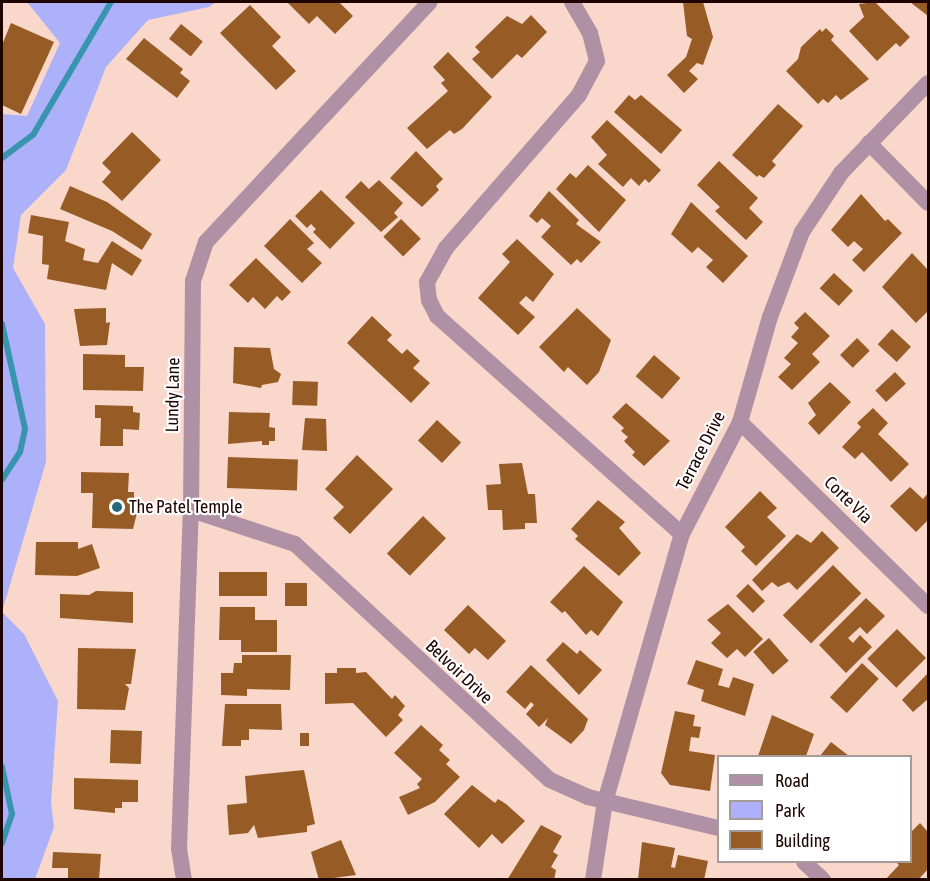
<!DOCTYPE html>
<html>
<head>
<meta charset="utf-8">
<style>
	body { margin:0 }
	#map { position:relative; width:930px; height:881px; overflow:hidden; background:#f9d7cb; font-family:"Asap Condensed",sans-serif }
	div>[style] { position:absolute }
	.green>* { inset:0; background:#acb1f9 }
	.stream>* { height:6px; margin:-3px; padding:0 3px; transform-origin:3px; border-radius:3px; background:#3995af }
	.building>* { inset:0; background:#975c25; transform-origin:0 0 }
	.minor>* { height:16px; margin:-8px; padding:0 8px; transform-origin:8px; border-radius:8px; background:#af90a4 }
	.dots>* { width:16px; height:16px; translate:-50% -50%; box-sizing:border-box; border:3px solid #fff; border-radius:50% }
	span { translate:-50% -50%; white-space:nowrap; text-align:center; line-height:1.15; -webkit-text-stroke:4.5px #fff; paint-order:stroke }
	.street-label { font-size:18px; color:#1e0400 }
	.poi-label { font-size:18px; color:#1e0400 }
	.left { translate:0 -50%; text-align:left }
	.frame { position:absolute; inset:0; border:3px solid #1e0400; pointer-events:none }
	.legend { position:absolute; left:717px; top:755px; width:195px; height:108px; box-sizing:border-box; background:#fff; border:2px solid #a59b99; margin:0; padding:8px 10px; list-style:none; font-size:18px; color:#1e0400 }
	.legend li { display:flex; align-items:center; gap:12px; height:30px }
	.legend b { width:30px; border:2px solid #a59b99 }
</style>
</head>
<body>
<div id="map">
	<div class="green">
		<div style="clip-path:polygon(27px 2px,216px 2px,209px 7px,148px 20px,106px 67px,66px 170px,21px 215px,13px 268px,45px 324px,46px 462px,2px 612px,2px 114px,27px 116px,60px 43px)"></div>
		<div style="clip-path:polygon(2px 612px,24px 634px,58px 701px,51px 803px,54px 827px,35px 879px,2px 879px)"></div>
	</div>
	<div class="stream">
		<div style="left:2px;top:158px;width:39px;rotate:-37deg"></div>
		<div style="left:33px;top:135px;width:154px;rotate:-59.6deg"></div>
		<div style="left:2px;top:324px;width:107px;rotate:77.6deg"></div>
		<div style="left:25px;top:429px;width:24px;rotate:102deg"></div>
		<div style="left:20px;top:452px;width:33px;rotate:123deg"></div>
		<div style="left:2px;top:767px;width:48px;rotate:78deg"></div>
		<div style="left:12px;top:814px;width:31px;rotate:109deg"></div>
	</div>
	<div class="building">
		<div style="clip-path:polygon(287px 2px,339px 2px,353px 16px,335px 34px,317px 16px,309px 24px)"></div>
		<div style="clip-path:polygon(683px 2px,703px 2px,713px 37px,703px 65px,697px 63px,689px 71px,698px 79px,684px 93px,667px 75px,686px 57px,692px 39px,687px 36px)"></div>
		<div style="clip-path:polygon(875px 2px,910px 37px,900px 47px,896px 43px,877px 61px,849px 31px,864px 17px,859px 4px)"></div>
		<div style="clip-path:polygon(910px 2px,928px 2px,928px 16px)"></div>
		<div style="clip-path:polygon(250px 5px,281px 37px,272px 46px,296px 71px,276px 90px,220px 33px)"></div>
		<div style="clip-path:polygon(531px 15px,547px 32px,522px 58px,517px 54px,492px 79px,472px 59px,480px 52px,475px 47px,507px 16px,522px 24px)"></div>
		<div style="clip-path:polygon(11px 23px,54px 42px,21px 114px,2px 105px,2px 45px)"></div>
		<div style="left:181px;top:24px;width:28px;height:19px;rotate:39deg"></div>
		<div style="clip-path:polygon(826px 28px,834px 36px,831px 40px,869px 79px,841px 100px,836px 95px,828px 103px,823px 99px,818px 104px,786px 71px,798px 59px,801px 47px,820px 29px,822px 32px)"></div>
		<div style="clip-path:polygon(144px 38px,183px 69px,180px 73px,190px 81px,177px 98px,126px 59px)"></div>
		<div style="clip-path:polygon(448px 52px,492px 97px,462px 129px,454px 134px,450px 130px,427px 149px,407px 128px,448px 91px,441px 83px,445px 80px,433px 67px)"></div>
		<div style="clip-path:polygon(629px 95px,635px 100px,641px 95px,682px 130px,661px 154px,614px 112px)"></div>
		<div style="clip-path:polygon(778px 104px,803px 126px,772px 161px,776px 165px,764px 178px,759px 175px,757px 177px,732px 155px)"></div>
		<div style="clip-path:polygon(607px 120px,661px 170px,649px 183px,645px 179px,639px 186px,631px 178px,623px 187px,598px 164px,607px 155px,591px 137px)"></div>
		<div style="clip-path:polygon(132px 132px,161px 160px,122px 201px,102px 182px,111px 172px,102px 163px)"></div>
		<div style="clip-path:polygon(416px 151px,443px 179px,436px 186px,439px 190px,422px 207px,390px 178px)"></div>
		<div style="clip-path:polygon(719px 161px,758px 198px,749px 208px,763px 222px,746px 240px,715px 211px,720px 207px,697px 185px)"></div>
		<div style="clip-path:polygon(588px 165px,626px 200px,599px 232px,556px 189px,570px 173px,576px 178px)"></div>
		<div style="clip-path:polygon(379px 180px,403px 203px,394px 213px,398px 217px,381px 232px,345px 197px,361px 181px,369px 189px)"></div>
		<div style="clip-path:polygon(70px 186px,107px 202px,152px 234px,142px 250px,112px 231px,60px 209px)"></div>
		<div style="clip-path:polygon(321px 190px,355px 223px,330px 249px,313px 232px,316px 229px,311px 224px,307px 228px,295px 216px)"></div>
		<div style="clip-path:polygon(549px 191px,579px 220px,576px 224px,601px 242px,581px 263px,577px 259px,571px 265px,541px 237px,551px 226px,542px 218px,537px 223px,529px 216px)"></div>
		<div style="clip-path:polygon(861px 194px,885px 221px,888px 219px,902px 233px,864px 272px,852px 260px,863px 249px,854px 241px,848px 247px,831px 230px)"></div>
		<div style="clip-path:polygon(691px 202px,748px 256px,723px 283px,706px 267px,713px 260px,698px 247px,692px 253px,671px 234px)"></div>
		<div style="clip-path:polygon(31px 215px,69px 222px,65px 241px,85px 249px,83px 260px,98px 263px,112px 241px,142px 260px,132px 276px,112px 263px,106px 290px,47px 279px,49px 265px,42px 264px,43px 236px,28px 233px)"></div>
		<div style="clip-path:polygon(290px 219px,314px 243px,307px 249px,322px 263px,302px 283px,264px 246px)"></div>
		<div style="left:401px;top:219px;width:28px;height:25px;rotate:45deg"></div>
		<div style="clip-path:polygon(517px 239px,554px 274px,533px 302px,526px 296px,519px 303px,535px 317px,518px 335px,478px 298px,510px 262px,502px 254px)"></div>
		<div style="clip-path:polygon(912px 253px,928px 270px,928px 311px,916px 323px,882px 287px)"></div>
		<div style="clip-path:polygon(256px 258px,291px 292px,282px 301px,277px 296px,265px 309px,253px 297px,248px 303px,229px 285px)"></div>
		<div style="left:834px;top:273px;width:26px;height:21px;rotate:43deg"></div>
		<div style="clip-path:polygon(106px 308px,106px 323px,110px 322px,107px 345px,80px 346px,74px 309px)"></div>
		<div style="clip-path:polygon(577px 308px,611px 340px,599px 372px,587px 385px,568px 367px,564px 372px,539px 347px)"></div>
		<div style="clip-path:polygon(805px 312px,830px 336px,812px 354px,820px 362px,792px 390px,778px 377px,791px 364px,784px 358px,798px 343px,791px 337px,799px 328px,794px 323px)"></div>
		<div style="clip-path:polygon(372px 316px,392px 335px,387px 340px,402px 354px,407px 349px,420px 361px,413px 368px,430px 383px,411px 403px,347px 343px)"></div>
		<div style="left:892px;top:329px;width:26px;height:21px;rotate:43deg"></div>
		<div style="left:857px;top:338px;width:18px;height:24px;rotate:45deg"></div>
		<div style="clip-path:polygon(234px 347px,270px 348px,274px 369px,281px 374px,278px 382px,262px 385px,261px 388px,233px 383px)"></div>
		<div style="clip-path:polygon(83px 354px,125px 355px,125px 367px,144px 367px,143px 391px,83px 390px)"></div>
		<div style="left:654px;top:355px;width:35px;height:28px;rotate:41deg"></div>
		<div style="left:895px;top:372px;width:16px;height:27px;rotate:47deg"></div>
		<div style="left:293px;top:381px;width:25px;height:24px;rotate:2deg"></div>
		<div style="clip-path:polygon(830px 382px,851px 402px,819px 435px,808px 423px,816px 415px,808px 403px)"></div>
		<div style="clip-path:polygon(626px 403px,670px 441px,644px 466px,632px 455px,635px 452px,624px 441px,628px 437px,621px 431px,624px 428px,612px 417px)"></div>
		<div style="clip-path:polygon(95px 405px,133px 406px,133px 412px,140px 413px,139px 430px,123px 429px,123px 446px,100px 446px,101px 418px,95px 418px)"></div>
		<div style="clip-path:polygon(873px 408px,888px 423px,878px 434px,909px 464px,891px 482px,862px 452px,855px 459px,842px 447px,861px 427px,857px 423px)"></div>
		<div style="clip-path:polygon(229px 412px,270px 413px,269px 427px,275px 428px,275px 441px,269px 441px,269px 445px,262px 445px,262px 441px,228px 444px)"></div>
		<div style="clip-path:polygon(305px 418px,326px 419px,327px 451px,302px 450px)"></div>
		<div style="left:437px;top:420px;width:33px;height:28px;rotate:43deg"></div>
		<div style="clip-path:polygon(357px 455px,393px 489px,350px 534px,333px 518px,344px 507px,325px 489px)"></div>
		<div style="left:228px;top:457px;width:70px;height:31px;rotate:2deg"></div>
		<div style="clip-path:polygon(522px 463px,528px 494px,535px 494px,537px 523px,525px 523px,525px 529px,503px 530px,502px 510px,488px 510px,486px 485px,501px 484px,499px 464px)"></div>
		<div style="clip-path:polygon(81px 472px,129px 473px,128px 492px,134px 492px,134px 500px,141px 500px,141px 513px,137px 513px,133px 529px,92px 528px,93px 493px,81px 493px)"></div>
		<div style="clip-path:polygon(910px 487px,923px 499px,928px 493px,928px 520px,916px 532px,890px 506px)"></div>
		<div style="clip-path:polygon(760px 491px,777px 508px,767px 517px,786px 536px,756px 566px,741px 551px,745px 547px,725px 527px)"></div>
		<div style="clip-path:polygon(598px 500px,625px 522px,619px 528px,641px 553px,619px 576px,575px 539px,578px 536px,571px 529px)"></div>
		<div style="left:423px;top:516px;width:32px;height:52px;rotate:44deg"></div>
		<div style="clip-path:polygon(822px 531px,839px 548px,797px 590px,789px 582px,778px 587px,772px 582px,762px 591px,752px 580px,797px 534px,811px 543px)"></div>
		<div style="clip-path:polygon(36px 542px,78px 542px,78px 549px,92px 544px,100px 568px,77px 576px,35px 575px)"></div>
		<div style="left:833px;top:565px;width:40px;height:71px;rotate:45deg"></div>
		<div style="clip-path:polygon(584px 566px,623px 602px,598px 636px,591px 630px,586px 635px,565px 611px,562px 613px,550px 602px)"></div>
		<div style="left:219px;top:572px;width:48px;height:24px"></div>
		<div style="left:285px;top:583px;width:22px;height:23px"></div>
		<div style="left:748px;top:584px;width:24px;height:17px;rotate:45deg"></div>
		<div style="clip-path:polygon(96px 591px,133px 592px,133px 623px,60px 618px,60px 594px,89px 595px)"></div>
		<div style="clip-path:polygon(866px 598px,885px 616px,867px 634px,860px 627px,848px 638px,853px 643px,860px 635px,872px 647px,846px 673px,819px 645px)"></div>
		<div style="clip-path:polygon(728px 604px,763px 639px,745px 657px,737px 649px,727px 658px,711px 643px,721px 633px,707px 620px)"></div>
		<div style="clip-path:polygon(468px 605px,506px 641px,488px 660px,475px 648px,469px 654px,444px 630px)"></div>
		<div style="clip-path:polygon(220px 607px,255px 607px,255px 620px,277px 620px,277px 652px,241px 652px,241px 640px,219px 640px)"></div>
		<div style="left:897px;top:629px;width:41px;height:42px;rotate:45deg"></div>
		<div style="left:769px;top:638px;width:30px;height:21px;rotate:49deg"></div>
		<div style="clip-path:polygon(563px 642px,577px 654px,580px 650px,602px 670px,579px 695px,546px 660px)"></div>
		<div style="clip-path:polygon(78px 648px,136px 649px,131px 684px,125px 684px,129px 688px,125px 710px,77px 709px)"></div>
		<div style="clip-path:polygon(242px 655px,291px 655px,290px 690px,247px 689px,247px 696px,221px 695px,221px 673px,233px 673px,234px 663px,242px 663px)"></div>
		<div style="clip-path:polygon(696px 660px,723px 669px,718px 685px,729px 688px,733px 677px,754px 684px,745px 716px,701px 701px,704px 690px,687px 684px)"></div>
		<div style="left:862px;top:663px;width:23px;height:47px;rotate:43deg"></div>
		<div style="clip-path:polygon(531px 665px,588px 719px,584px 730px,571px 744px,545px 725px,548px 718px,539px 727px,526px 714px,534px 705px,531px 702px,525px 709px,506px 692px)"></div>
		<div style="clip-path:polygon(337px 668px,356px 668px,356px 673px,366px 672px,392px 699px,395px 695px,405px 706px,398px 715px,403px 720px,386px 737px,353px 703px,325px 704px,325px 673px,337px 673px)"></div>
		<div style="clip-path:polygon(928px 673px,928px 699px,913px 712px,902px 700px)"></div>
		<div style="clip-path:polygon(225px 704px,281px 704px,282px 730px,249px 729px,249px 740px,241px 740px,241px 746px,222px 746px)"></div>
		<div style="clip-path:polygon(675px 711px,695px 715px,693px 726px,701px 727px,699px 738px,691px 737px,689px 751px,715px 755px,710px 791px,670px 785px,661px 773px)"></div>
		<div style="clip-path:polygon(772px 715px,814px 734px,806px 756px,758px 756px)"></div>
		<div style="clip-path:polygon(421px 725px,443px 745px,439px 750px,450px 760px,446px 764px,460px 777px,435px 802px,408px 815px,399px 797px,420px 788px,417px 784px,422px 779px,394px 753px)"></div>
		<div style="left:111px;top:730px;width:31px;height:33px;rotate:2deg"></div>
		<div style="left:300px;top:733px;width:9px;height:13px"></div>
		<div style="clip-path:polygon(831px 742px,849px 756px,820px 756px)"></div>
		<div style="clip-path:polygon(304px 770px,315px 824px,307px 826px,307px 832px,258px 838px,254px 825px,248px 833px,229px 835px,227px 805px,247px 803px,245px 776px)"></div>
		<div style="clip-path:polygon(74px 778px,138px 780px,138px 802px,122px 802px,122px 808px,115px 808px,115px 813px,74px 809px)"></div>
		<div style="clip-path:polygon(472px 785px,495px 803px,498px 799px,506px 804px,525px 821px,502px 844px,492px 834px,479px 848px,444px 814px)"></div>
		<div style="clip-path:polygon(920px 823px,928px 832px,928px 869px,918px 880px,885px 880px,899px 865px,896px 862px,910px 862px,910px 833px)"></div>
		<div style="clip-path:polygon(541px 825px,562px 836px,553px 852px,558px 855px,551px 867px,556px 870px,554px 880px,507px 880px)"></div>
		<div style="clip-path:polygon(341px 840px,356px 875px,319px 880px,311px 852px)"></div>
		<div style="clip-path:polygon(642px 842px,675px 848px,671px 867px,675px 868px,678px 855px,708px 861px,704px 880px,638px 880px)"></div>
		<div style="clip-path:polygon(53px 852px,101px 854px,99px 880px,68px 880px,68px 868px,52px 868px)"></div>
	</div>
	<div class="minor">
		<div style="left:572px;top:2px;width:36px;rotate:60deg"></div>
		<div style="left:590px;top:33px;width:29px;rotate:76deg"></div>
		<div style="left:597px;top:61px;width:38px;rotate:118deg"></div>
		<div style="left:579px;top:95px;width:203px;rotate:131deg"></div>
		<div style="left:446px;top:248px;width:39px;rotate:119deg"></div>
		<div style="left:427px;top:282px;width:18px;rotate:84deg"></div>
		<div style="left:429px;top:300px;width:18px;rotate:63deg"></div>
		<div style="left:437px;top:316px;width:328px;rotate:41.7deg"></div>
		<div style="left:869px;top:143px;width:84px;rotate:45.5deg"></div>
		<div style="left:740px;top:422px;width:263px;rotate:44.4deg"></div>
		<div style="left:191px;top:510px;width:109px;rotate:18.1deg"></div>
		<div style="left:295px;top:544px;width:347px;rotate:42.8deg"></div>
		<div style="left:550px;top:780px;width:42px;rotate:24.1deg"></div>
		<div style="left:588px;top:797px;width:134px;rotate:13.4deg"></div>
		<div style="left:804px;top:862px;width:26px;rotate:43deg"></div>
		<div style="left:184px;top:880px;width:31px;rotate:-99deg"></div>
		<div style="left:179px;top:849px;width:339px;rotate:-88deg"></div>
		<div style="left:191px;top:510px;width:229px;rotate:-89.5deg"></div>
		<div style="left:193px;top:281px;width:41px;rotate:-71.6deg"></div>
		<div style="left:206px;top:242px;width:328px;rotate:-47deg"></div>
		<div style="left:593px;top:880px;width:79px;rotate:-81.3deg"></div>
		<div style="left:605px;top:802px;width:279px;rotate:-74deg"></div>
		<div style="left:682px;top:534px;width:126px;rotate:-62.6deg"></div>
		<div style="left:740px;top:422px;width:109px;rotate:-74.1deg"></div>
		<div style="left:770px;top:317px;width:91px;rotate:-69.4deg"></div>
		<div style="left:802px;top:232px;width:71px;rotate:-56.5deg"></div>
		<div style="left:841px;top:173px;width:125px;rotate:-46deg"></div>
	</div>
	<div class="dots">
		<div style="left:117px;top:507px;background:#26687b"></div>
	</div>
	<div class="street-label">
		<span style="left:173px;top:395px;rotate:-89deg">Lundy Lane</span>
		<span style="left:701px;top:451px;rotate:-63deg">Terrace Drive</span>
		<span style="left:848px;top:500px;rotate:44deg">Corte Via</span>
		<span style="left:459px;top:672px;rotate:43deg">Belvoir Drive</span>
	</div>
	<div class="poi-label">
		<span class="left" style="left:129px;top:507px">The Patel Temple</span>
	</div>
	<div class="frame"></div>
	<ul class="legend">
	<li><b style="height:8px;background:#af90a4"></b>Road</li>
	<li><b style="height:16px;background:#acb1f9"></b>Park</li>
	<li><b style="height:16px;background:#975c25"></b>Building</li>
	</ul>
</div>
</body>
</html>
